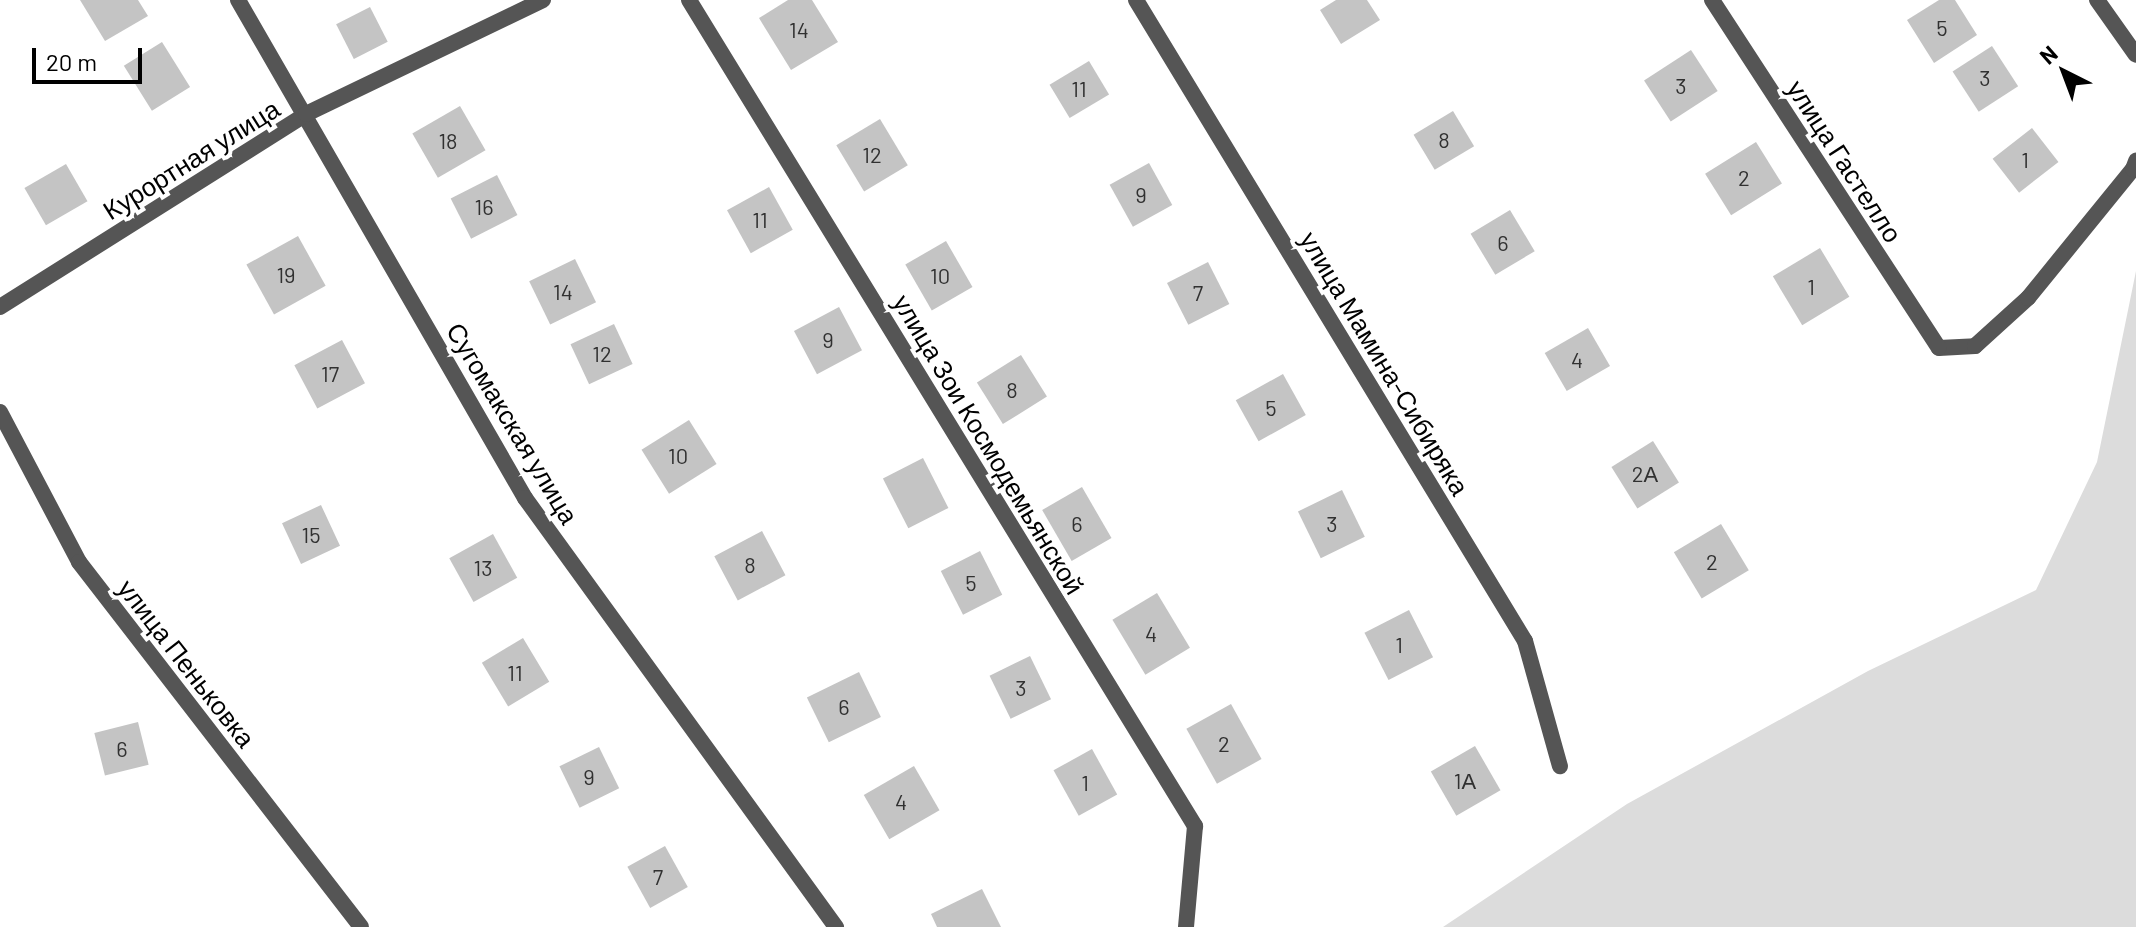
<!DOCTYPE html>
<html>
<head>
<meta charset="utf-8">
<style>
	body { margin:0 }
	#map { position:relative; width:2136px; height:927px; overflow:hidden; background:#fff; font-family:Barlow,sans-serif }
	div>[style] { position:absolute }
	.green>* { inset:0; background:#dcdcdc }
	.building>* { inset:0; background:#c4c4c4; transform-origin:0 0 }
	.lane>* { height:16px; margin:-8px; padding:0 8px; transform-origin:8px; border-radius:8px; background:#555 }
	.street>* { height:16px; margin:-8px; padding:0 8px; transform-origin:8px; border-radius:8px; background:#555 }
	span { translate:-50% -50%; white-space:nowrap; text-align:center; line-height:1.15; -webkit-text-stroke:8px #fff; paint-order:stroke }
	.number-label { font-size:22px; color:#313131 }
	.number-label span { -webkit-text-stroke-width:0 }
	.street-label { font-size:26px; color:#000 }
	.north { position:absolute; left:2024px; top:32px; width:80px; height:80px; -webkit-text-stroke:6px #fff; paint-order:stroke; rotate:318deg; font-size:22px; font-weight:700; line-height:32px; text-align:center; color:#000 }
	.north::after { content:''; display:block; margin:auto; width:28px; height:36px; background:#000; clip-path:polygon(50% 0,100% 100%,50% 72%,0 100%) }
	.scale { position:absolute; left:32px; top:48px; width:110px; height:36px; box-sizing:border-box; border:4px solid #000; border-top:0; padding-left:10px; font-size:24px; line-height:28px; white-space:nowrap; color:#000; -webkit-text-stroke:6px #fff; paint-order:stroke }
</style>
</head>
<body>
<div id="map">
	<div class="green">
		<div style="clip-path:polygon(2136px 271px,2136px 927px,1443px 927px,1627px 804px,1868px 671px,2036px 590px,2097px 462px)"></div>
	</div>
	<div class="building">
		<div style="clip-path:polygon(80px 0,138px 0,148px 16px,105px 41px)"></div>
		<div style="clip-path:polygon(788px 0,812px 0,838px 42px,791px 70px,759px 18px)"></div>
		<div style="clip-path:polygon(1336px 0,1367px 0,1380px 20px,1341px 44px,1320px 10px)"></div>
		<div style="clip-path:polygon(1939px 0,1955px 0,1977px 35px,1934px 63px,1907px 20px)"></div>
		<div style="left:370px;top:7px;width:39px;height:38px;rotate:63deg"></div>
		<div style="left:162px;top:42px;width:53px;height:45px;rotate:58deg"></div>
		<div style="left:1992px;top:46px;width:48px;height:47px;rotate:57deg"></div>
		<div style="left:1691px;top:50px;width:49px;height:56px;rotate:57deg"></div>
		<div style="left:1089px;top:61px;width:39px;height:46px;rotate:59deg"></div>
		<div style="left:460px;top:106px;width:51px;height:55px;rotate:60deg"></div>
		<div style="left:1453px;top:111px;width:41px;height:46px;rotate:59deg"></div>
		<div style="left:880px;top:119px;width:54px;height:51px;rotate:59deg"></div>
		<div style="left:2032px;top:128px;width:43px;height:50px;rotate:52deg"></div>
		<div style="left:1756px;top:142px;width:49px;height:60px;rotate:58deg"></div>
		<div style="left:1149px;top:163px;width:48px;height:45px;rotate:61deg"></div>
		<div style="left:66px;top:164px;width:43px;height:48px;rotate:60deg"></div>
		<div style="left:497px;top:175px;width:45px;height:52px;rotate:63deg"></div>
		<div style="left:769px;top:187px;width:49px;height:48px;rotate:61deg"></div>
		<div style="left:1510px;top:210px;width:48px;height:46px;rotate:59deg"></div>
		<div style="left:298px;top:236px;width:57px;height:59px;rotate:61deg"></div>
		<div style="left:946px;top:241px;width:53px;height:47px;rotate:60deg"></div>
		<div style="left:1820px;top:248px;width:57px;height:55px;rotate:59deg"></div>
		<div style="left:575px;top:259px;width:48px;height:51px;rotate:64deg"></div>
		<div style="left:1208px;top:262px;width:47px;height:46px;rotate:63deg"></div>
		<div style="left:839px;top:307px;width:49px;height:51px;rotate:62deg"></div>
		<div style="left:614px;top:324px;width:44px;height:48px;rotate:65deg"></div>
		<div style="left:1588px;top:328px;width:44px;height:50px;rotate:60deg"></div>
		<div style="left:342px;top:340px;width:49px;height:54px;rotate:62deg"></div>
		<div style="left:1021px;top:355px;width:49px;height:52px;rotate:58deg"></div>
		<div style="left:1283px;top:374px;width:47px;height:54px;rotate:61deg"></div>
		<div style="left:689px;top:420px;width:52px;height:56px;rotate:58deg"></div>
		<div style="left:1653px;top:441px;width:49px;height:49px;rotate:58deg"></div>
		<div style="left:923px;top:458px;width:56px;height:45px;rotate:63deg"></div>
		<div style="left:1082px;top:487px;width:59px;height:46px;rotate:60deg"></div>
		<div style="left:1342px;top:490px;width:52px;height:49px;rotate:64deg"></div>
		<div style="left:321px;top:505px;width:45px;height:43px;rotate:65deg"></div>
		<div style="left:1721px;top:524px;width:54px;height:55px;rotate:59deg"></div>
		<div style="left:762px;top:531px;width:50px;height:54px;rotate:62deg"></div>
		<div style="left:493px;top:534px;width:50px;height:50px;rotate:61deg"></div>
		<div style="left:980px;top:551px;width:49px;height:44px;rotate:63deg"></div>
		<div style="left:1157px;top:593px;width:64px;height:52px;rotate:59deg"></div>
		<div style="left:1409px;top:610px;width:53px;height:50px;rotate:63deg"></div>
		<div style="left:523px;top:638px;width:51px;height:48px;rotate:59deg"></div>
		<div style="left:1030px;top:656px;width:48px;height:45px;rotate:64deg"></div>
		<div style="left:859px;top:672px;width:50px;height:58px;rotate:64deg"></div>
		<div style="left:1231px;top:704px;width:63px;height:51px;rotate:61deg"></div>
		<div style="left:138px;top:722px;width:44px;height:45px;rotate:76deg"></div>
		<div style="left:1475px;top:746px;width:51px;height:51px;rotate:60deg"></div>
		<div style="left:599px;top:747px;width:46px;height:44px;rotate:64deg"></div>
		<div style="left:1092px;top:749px;width:52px;height:44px;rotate:61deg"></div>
		<div style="left:914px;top:766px;width:51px;height:58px;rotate:60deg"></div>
		<div style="left:665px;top:846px;width:47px;height:43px;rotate:61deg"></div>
		<div style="clip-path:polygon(982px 889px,1001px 927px,937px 927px,931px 914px)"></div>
	</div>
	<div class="lane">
		<div style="left:1939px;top:348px;width:36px;rotate:-3deg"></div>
		<div style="left:1975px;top:346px;width:72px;rotate:-42.2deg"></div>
		<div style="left:2028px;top:298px;width:166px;rotate:-50.9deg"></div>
		<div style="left:2133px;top:169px;width:9px;rotate:-69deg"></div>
	</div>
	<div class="street">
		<div style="left:238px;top:0;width:575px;rotate:60.04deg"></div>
		<div style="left:525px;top:498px;width:530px;rotate:54.06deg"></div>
		<div style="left:689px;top:0;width:969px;rotate:58.51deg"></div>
		<div style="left:1195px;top:826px;width:101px;rotate:95.1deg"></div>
		<div style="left:1136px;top:0;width:750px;rotate:58.75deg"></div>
		<div style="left:1525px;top:641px;width:130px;rotate:74.4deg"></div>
		<div style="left:1712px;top:0;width:415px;rotate:56.9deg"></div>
		<div style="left:2097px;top:0;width:67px;rotate:54.7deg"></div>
		<div style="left:0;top:307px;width:362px;rotate:-32.2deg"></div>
		<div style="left:306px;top:114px;width:263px;rotate:-25.7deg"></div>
		<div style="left:0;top:412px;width:170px;rotate:62.2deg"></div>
		<div style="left:79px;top:562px;width:461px;rotate:52.3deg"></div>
	</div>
	<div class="number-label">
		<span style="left:1942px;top:28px">5</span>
		<span style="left:799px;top:30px">14</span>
		<span style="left:1985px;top:78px">3</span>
		<span style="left:1681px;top:86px">3</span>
		<span style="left:1079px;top:89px">11</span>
		<span style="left:1444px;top:140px">8</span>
		<span style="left:448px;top:141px">18</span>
		<span style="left:872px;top:155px">12</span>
		<span style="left:2025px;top:160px">1</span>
		<span style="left:1744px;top:178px">2</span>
		<span style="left:1141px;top:195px">9</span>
		<span style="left:484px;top:207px">16</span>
		<span style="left:760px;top:220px">11</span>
		<span style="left:1503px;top:243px">6</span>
		<span style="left:286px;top:275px">19</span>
		<span style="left:940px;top:276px">10</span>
		<span style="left:1811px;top:287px">1</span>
		<span style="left:563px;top:292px">14</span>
		<span style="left:1198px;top:293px">7</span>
		<span style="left:828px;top:340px">9</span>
		<span style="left:602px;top:354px">12</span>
		<span style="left:1577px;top:360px">4</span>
		<span style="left:330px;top:374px">17</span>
		<span style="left:1012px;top:390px">8</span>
		<span style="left:1271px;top:408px">5</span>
		<span style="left:678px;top:456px">10</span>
		<span style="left:1645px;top:474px">2А</span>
		<span style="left:1077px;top:524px">6</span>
		<span style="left:1332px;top:524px">3</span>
		<span style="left:311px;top:535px">15</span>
		<span style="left:1712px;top:562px">2</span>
		<span style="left:750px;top:565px">8</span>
		<span style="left:483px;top:568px">13</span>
		<span style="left:971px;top:583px">5</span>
		<span style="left:1151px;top:634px">4</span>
		<span style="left:1399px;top:645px">1</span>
		<span style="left:515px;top:673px">11</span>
		<span style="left:1021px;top:688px">3</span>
		<span style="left:844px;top:707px">6</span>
		<span style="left:1224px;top:744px">2</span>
		<span style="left:122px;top:749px">6</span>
		<span style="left:589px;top:777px">9</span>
		<span style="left:1465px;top:781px">1А</span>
		<span style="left:1085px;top:783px">1</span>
		<span style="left:901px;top:802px">4</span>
		<span style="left:658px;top:877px">7</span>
	</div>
	<div class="street-label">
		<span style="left:191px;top:159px;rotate:-32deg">Курортная улица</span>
		<span style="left:1845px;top:161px;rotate:57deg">улица Гастелло</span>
		<span style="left:1385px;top:363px;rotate:59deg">улица Мамина-Сибиряка</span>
		<span style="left:513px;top:423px;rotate:59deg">Сугомакская улица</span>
		<span style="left:989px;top:444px;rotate:59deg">улица Зои Космодемьянской</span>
		<span style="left:187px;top:663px;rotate:52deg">улица Пеньковка</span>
	</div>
	<div class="north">N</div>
	<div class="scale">20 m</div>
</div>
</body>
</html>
